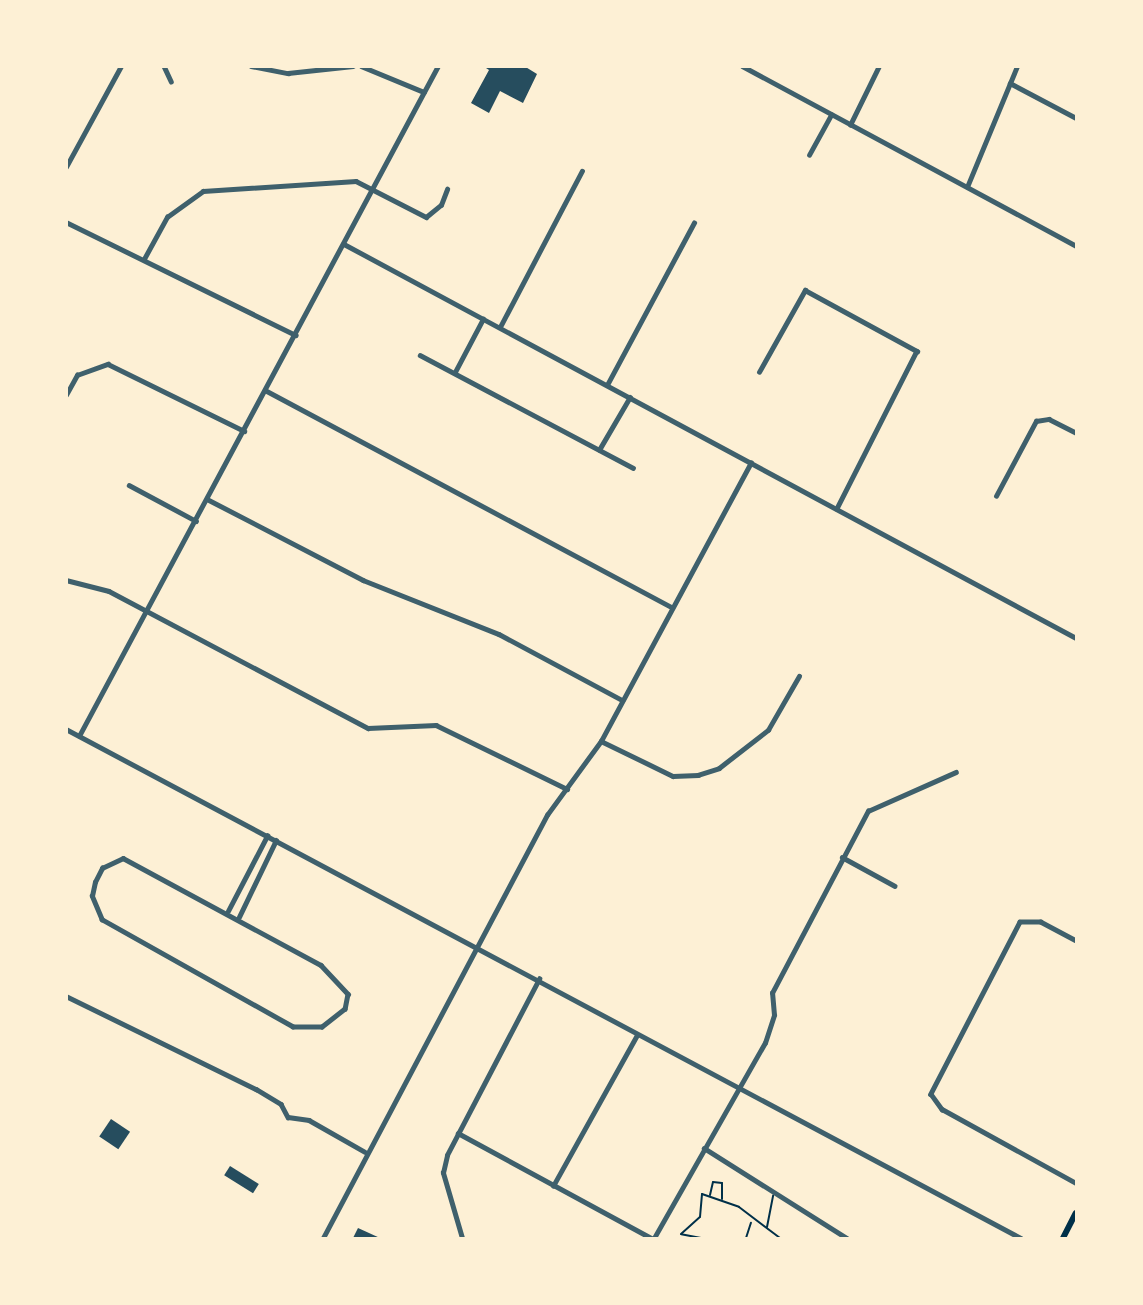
<!DOCTYPE html>
<html>
<head>
<meta charset="utf-8">
<style>
	body { margin:0 }
	#map { position:relative; width:1143px; height:1305px; overflow:hidden; background:#fdf0d5; font-family:Commissioner,sans-serif }
	div>[style] { position:absolute }
	.building>* { inset:0; background:#264d5e; transform-origin:0 0 }
	.path>* { height:2px; margin:-1px; padding:0 1px; transform-origin:1px; border-radius:1px; background:#003049 }
	.minor>* { height:4.5px; margin:-2.25px; padding:0 2.25px; transform-origin:2.25px; border-radius:2.25px; background:#3f606c }
	.tertiary>* { height:5px; margin:-2.5px; padding:0 2.5px; transform-origin:2.5px; border-radius:2.5px; background:#3f606c }
	.secondary>* { height:6px; margin:-3px; padding:0 3px; transform-origin:3px; border-radius:3px; background:#003049 }
	span { translate:-50% -50%; white-space:nowrap; text-align:center; line-height:1.15; -webkit-text-stroke:5px #fdf0d5; paint-order:stroke }
	.frame { position:absolute; inset:0; border:68px solid #fdf0d5; pointer-events:none }
</style>
</head>
<body>
<div id="map">
	<div class="building">
		<div style="clip-path:polygon(483px 66px,524px 66px,537px 74px,523px 103px,500px 91px,489px 113px,471px 103px,489px 70px)"></div>
		<div style="left:111px;top:1119px;width:23px;height:21px;rotate:34deg"></div>
		<div style="left:230px;top:1166px;width:34px;height:11px;rotate:32deg"></div>
		<div style="clip-path:polygon(358px 1228px,380px 1238px,353px 1238px)"></div>
	</div>
	<div class="path">
		<div style="left:710px;top:1195px;width:13px;rotate:-77deg"></div>
		<div style="left:713px;top:1182px;width:9px;rotate:6deg"></div>
		<div style="left:722px;top:1183px;width:16px;rotate:90deg"></div>
		<div style="left:767px;top:1227px;width:32px;rotate:-79deg"></div>
		<div style="left:701px;top:1238px;width:20px;rotate:-169deg"></div>
		<div style="left:681px;top:1234px;width:25px;rotate:-42deg"></div>
		<div style="left:700px;top:1217px;width:23px;rotate:-85deg"></div>
		<div style="left:702px;top:1194px;width:39px;rotate:19deg"></div>
		<div style="left:739px;top:1207px;width:51px;rotate:37.1deg"></div>
		<div style="left:746px;top:1238px;width:16px;rotate:-72deg"></div>
	</div>
	<div class="minor">
		<div style="left:164px;top:66px;width:17px;rotate:65deg"></div>
		<div style="left:251px;top:66px;width:38px;rotate:11deg"></div>
		<div style="left:288px;top:73px;width:65px;rotate:-6.1deg"></div>
		<div style="left:361px;top:66px;width:68px;rotate:22.4deg"></div>
		<div style="left:1010px;top:83px;width:75px;rotate:27.9deg"></div>
		<div style="left:850px;top:125px;width:66px;rotate:-63.8deg"></div>
		<div style="left:809px;top:155px;width:46px;rotate:-61.2deg"></div>
		<div style="left:66px;top:167px;width:115px;rotate:-61.4deg"></div>
		<div style="left:967px;top:187px;width:131px;rotate:-67.5deg"></div>
		<div style="left:66px;top:222px;width:256px;rotate:26.2deg"></div>
		<div style="left:344px;top:244px;width:831px;rotate:28.29deg"></div>
		<div style="left:144px;top:259px;width:48px;rotate:-61.3deg"></div>
		<div style="left:167px;top:217px;width:44px;rotate:-35.8deg"></div>
		<div style="left:203px;top:191px;width:153px;rotate:-3.7deg"></div>
		<div style="left:356px;top:181px;width:79px;rotate:27.2deg"></div>
		<div style="left:426px;top:217px;width:19px;rotate:-39deg"></div>
		<div style="left:441px;top:205px;width:17px;rotate:-69deg"></div>
		<div style="left:500px;top:327px;width:176px;rotate:-62.3deg"></div>
		<div style="left:420px;top:355px;width:241px;rotate:27.9deg"></div>
		<div style="left:455px;top:372px;width:60px;rotate:-62.2deg"></div>
		<div style="left:759px;top:372px;width:94px;rotate:-60.7deg"></div>
		<div style="left:805px;top:290px;width:128px;rotate:28.6deg"></div>
		<div style="left:917px;top:351px;width:177px;rotate:116.9deg"></div>
		<div style="left:607px;top:385px;width:184px;rotate:-61.8deg"></div>
		<div style="left:265px;top:390px;width:460px;rotate:28.1deg"></div>
		<div style="left:66px;top:395px;width:23px;rotate:-61deg"></div>
		<div style="left:77px;top:375px;width:33px;rotate:-20deg"></div>
		<div style="left:108px;top:364px;width:152px;rotate:26.2deg"></div>
		<div style="left:599px;top:450px;width:61px;rotate:-59.7deg"></div>
		<div style="left:129px;top:485px;width:76px;rotate:28.2deg"></div>
		<div style="left:996px;top:496px;width:85px;rotate:-61.9deg"></div>
		<div style="left:1036px;top:421px;width:13px;rotate:-9deg"></div>
		<div style="left:1049px;top:419px;width:30px;rotate:27deg"></div>
		<div style="left:207px;top:499px;width:176px;rotate:27.4deg"></div>
		<div style="left:363px;top:580px;width:146px;rotate:21.7deg"></div>
		<div style="left:499px;top:634px;width:140px;rotate:28.2deg"></div>
		<div style="left:66px;top:580px;width:44px;rotate:14.3deg"></div>
		<div style="left:109px;top:591px;width:293px;rotate:27.9deg"></div>
		<div style="left:368px;top:728px;width:68px;rotate:-2.5deg"></div>
		<div style="left:436px;top:725px;width:146px;rotate:26deg"></div>
		<div style="left:66px;top:729px;width:1082px;rotate:28.06deg"></div>
		<div style="left:79px;top:736px;width:760px;rotate:-61.82deg"></div>
		<div style="left:601px;top:741px;width:80px;rotate:25.9deg"></div>
		<div style="left:673px;top:776px;width:25px;rotate:-2deg"></div>
		<div style="left:698px;top:775px;width:22px;rotate:-18deg"></div>
		<div style="left:719px;top:768px;width:62px;rotate:-37.8deg"></div>
		<div style="left:768px;top:730px;width:62px;rotate:-60.1deg"></div>
		<div style="left:842px;top:857px;width:60px;rotate:28.7deg"></div>
		<div style="left:123px;top:858px;width:225px;rotate:28.4deg"></div>
		<div style="left:321px;top:965px;width:40px;rotate:47deg"></div>
		<div style="left:348px;top:994px;width:15px;rotate:101deg"></div>
		<div style="left:345px;top:1009px;width:29px;rotate:142deg"></div>
		<div style="left:322px;top:1027px;width:29px;rotate:180deg"></div>
		<div style="left:293px;top:1027px;width:219px;rotate:-150.7deg"></div>
		<div style="left:102px;top:920px;width:26px;rotate:-113deg"></div>
		<div style="left:92px;top:896px;width:14px;rotate:-78deg"></div>
		<div style="left:95px;top:882px;width:16px;rotate:-63deg"></div>
		<div style="left:102px;top:868px;width:23px;rotate:-25deg"></div>
		<div style="left:228px;top:911px;width:85px;rotate:-62.5deg"></div>
		<div style="left:239px;top:917px;width:85px;rotate:-64.3deg"></div>
		<div style="left:1076px;top:941px;width:40px;rotate:-152deg"></div>
		<div style="left:1041px;top:922px;width:21px;rotate:180deg"></div>
		<div style="left:1020px;top:922px;width:194px;rotate:117.4deg"></div>
		<div style="left:931px;top:1094px;width:19px;rotate:54deg"></div>
		<div style="left:942px;top:1109px;width:153px;rotate:28.9deg"></div>
		<div style="left:66px;top:996px;width:212px;rotate:26.1deg"></div>
		<div style="left:256px;top:1089px;width:29px;rotate:31deg"></div>
		<div style="left:281px;top:1104px;width:15px;rotate:62deg"></div>
		<div style="left:288px;top:1117px;width:21px;rotate:8deg"></div>
		<div style="left:309px;top:1120px;width:64px;rotate:29.7deg"></div>
		<div style="left:458px;top:1133px;width:220px;rotate:28.5deg"></div>
		<div style="left:704px;top:1148px;width:169px;rotate:32.2deg"></div>
		<div style="left:553px;top:1186px;width:171px;rotate:-60.9deg"></div>
		<div style="left:323px;top:1238px;width:479px;rotate:-62.1deg"></div>
		<div style="left:547px;top:815px;width:92px;rotate:-53.9deg"></div>
		<div style="left:601px;top:741px;width:316px;rotate:-61.7deg"></div>
		<div style="left:462px;top:1238px;width:68px;rotate:-106.3deg"></div>
		<div style="left:443px;top:1173px;width:18px;rotate:-77deg"></div>
		<div style="left:447px;top:1155px;width:199px;rotate:-62.4deg"></div>
		<div style="left:654px;top:1238px;width:224px;rotate:-60.4deg"></div>
		<div style="left:765px;top:1043px;width:29px;rotate:-72deg"></div>
		<div style="left:774px;top:1015px;width:22px;rotate:-95deg"></div>
		<div style="left:772px;top:993px;width:206px;rotate:-62.2deg"></div>
		<div style="left:868px;top:811px;width:96px;rotate:-23.9deg"></div>
	</div>
	<div class="tertiary">
		<div style="left:742px;top:66px;width:379px;rotate:28.3deg"></div>
	</div>
	<div class="secondary">
		<div style="left:1063px;top:1238px;width:28px;rotate:-63deg"></div>
	</div>
	<div class="frame"></div>
</div>
</body>
</html>
